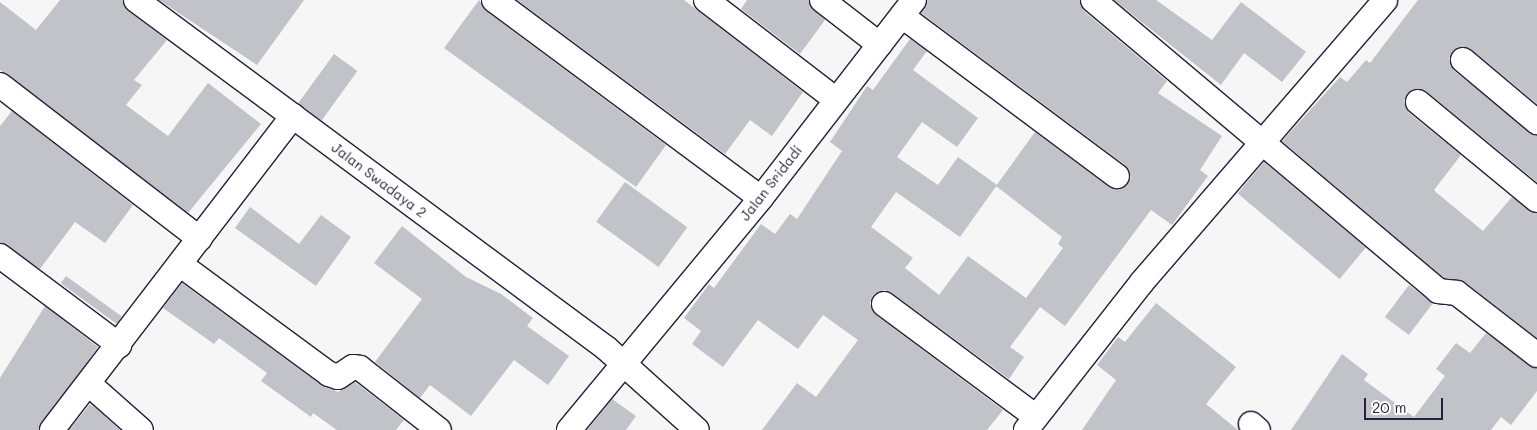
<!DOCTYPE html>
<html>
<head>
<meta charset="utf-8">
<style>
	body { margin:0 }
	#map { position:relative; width:1537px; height:430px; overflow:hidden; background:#f6f6f7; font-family:Mali,sans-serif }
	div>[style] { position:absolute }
	.building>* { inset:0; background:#c2c2c9; transform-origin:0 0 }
	.roads { filter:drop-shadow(1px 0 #22223b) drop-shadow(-1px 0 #22223b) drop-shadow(0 1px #22223b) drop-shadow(0 -1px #22223b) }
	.street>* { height:24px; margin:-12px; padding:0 12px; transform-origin:12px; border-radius:12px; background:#fff }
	span { translate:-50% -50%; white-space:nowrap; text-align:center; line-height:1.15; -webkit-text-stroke:4px #fff; paint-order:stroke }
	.street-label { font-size:14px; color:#22223b }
	.scale { position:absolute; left:1364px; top:398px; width:79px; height:22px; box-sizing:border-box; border:2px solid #22223b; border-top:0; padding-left:6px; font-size:15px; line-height:18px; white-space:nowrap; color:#22223b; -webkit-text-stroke:4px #fff; paint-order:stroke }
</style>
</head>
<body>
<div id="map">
	<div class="building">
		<div style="clip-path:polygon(60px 0,123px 0,128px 11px,167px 40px,134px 80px,142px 85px,126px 105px,168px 136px,208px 83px,261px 124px,188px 213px,0 70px,0 2px,36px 30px)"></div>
		<div style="clip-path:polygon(159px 0,304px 0,257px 65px)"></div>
		<div style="clip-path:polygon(479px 0,486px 11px,666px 145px,636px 187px,444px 48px)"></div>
		<div style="clip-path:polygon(517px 0,684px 0,803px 92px,772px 136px,750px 120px,725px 154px)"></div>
		<div style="clip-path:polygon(747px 0,809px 0,825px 20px,800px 54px,741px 9px)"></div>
		<div style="clip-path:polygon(927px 0,1080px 0,1084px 11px,1167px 81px,1158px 93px,1222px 136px,1200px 170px,1208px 176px,1172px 225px,1151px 210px,1065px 326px,1040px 307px,1010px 347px,1024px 357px,1009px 379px,892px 293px,885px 290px,873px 295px,870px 303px,876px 315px,1003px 410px,987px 430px,762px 430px,797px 383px,816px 397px,858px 340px,823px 315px,798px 349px,758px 320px,723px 367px,692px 344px,701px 331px,684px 318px,709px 284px,714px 288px,761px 224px,775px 234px,790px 214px,797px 219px,842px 151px,830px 142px,867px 86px,873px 90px,910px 39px,927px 51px,913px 70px,978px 118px,957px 147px,922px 122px,897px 157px,938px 185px,958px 157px,997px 185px,960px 237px,896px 192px,871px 227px,913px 258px,905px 268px,939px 295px,968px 256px,1026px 298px,1063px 248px,1058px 244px,1062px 237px,996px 186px,1035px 132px,1109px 187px,1122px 189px,1131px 178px,1125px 165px,921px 13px)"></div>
		<div style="clip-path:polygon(1114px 0,1156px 0,1212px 40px,1241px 2px,1306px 52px,1282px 82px,1244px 53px,1221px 85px)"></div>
		<div style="clip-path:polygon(1418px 0,1537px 0,1537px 104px,1471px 49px,1458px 47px,1449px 58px,1454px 71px,1537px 135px,1537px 182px,1426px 91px,1413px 89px,1404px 100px,1409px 113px,1461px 155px,1434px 190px,1437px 193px,1483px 231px,1512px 197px,1537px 213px,1537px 338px,1465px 282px,1444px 278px,1282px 141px,1340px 77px,1347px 82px,1366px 60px,1370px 63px)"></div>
		<div style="left:334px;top:54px;width:29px;height:61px;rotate:36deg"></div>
		<div style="clip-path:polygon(12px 111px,133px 205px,105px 243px,75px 222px,40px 269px,0 243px,0 126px)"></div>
		<div style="left:1264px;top:162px;width:133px;height:41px;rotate:40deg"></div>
		<div style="left:625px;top:182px;width:77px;height:49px;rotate:36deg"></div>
		<div style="clip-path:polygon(250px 207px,299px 244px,321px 215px,351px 237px,316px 286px,235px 228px)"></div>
		<div style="clip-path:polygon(402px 226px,466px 277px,501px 294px,533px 318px,527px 326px,569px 356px,548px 385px,514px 360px,471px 416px,430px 385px,420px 398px,375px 362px,422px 299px,374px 263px)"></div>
		<div style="left:66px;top:276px;width:69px;height:9px;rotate:36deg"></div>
		<div style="clip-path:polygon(182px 283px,321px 385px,338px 392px,355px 382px,404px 420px,396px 430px,337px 430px,313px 413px,311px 417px,261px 381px,267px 373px,219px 338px,214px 344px,163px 308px)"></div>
		<div style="left:1409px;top:285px;width:30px;height:40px;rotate:37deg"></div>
		<div style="clip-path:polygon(1156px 303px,1236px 367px,1206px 404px,1238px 430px,1082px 430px,1116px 380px,1097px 365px,1118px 337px,1125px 342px)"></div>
		<div style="clip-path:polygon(45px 306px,98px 347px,39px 430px,0 430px,0 378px)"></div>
		<div style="clip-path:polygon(1486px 333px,1537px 368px,1537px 391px,1511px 425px,1501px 417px,1491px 430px,1291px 430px,1342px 354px,1368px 374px,1364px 380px,1414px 417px,1445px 376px,1436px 369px,1456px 343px,1470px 353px)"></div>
		<div style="clip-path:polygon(612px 399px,636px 416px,626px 430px,587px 430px)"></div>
		<div style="clip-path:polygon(90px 404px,96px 408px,120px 430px,69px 430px)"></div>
	</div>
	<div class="roads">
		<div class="street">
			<div style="left:136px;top:0;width:585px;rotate:36.52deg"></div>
			<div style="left:606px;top:348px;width:122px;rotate:42deg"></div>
			<div style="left:494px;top:0;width:332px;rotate:36.6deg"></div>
			<div style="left:706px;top:0;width:163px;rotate:37.5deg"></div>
			<div style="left:822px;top:0;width:73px;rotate:37.8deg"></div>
			<div style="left:1093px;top:0;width:451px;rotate:40.1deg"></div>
			<div style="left:1438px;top:291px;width:19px;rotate:6deg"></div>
			<div style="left:1457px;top:293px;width:101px;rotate:37.8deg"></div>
			<div style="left:902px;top:16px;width:268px;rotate:36.7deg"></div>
			<div style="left:1463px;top:60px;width:97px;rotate:40deg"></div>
			<div style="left:0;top:85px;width:252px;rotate:37.6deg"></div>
			<div style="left:1418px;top:102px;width:154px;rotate:39.5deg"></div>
			<div style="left:0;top:256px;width:149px;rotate:36.8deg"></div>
			<div style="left:181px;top:265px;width:184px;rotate:36.4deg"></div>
			<div style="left:329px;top:374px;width:9px;rotate:18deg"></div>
			<div style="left:338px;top:377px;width:18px;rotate:-34deg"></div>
			<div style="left:353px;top:367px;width:7px;rotate:8deg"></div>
			<div style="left:360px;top:368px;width:100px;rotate:38.1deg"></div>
			<div style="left:884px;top:304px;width:189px;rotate:36.6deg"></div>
			<div style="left:89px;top:384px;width:69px;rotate:41.5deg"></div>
			<div style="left:1251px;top:424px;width:9px;rotate:41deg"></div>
			<div style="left:52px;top:430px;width:396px;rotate:-52.5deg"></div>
			<div style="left:569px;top:430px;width:301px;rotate:-50.4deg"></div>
			<div style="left:761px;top:198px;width:250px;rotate:-52.3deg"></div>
			<div style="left:1026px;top:430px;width:188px;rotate:-51.9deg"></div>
			<div style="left:1142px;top:282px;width:372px;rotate:-49.2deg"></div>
		</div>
	</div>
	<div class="street-label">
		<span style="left:379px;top:180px;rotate:37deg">Jalan Swadaya 2</span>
		<span style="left:771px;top:183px;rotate:-52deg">Jalan Sridadi</span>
	</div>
	<div class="scale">20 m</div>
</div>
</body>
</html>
